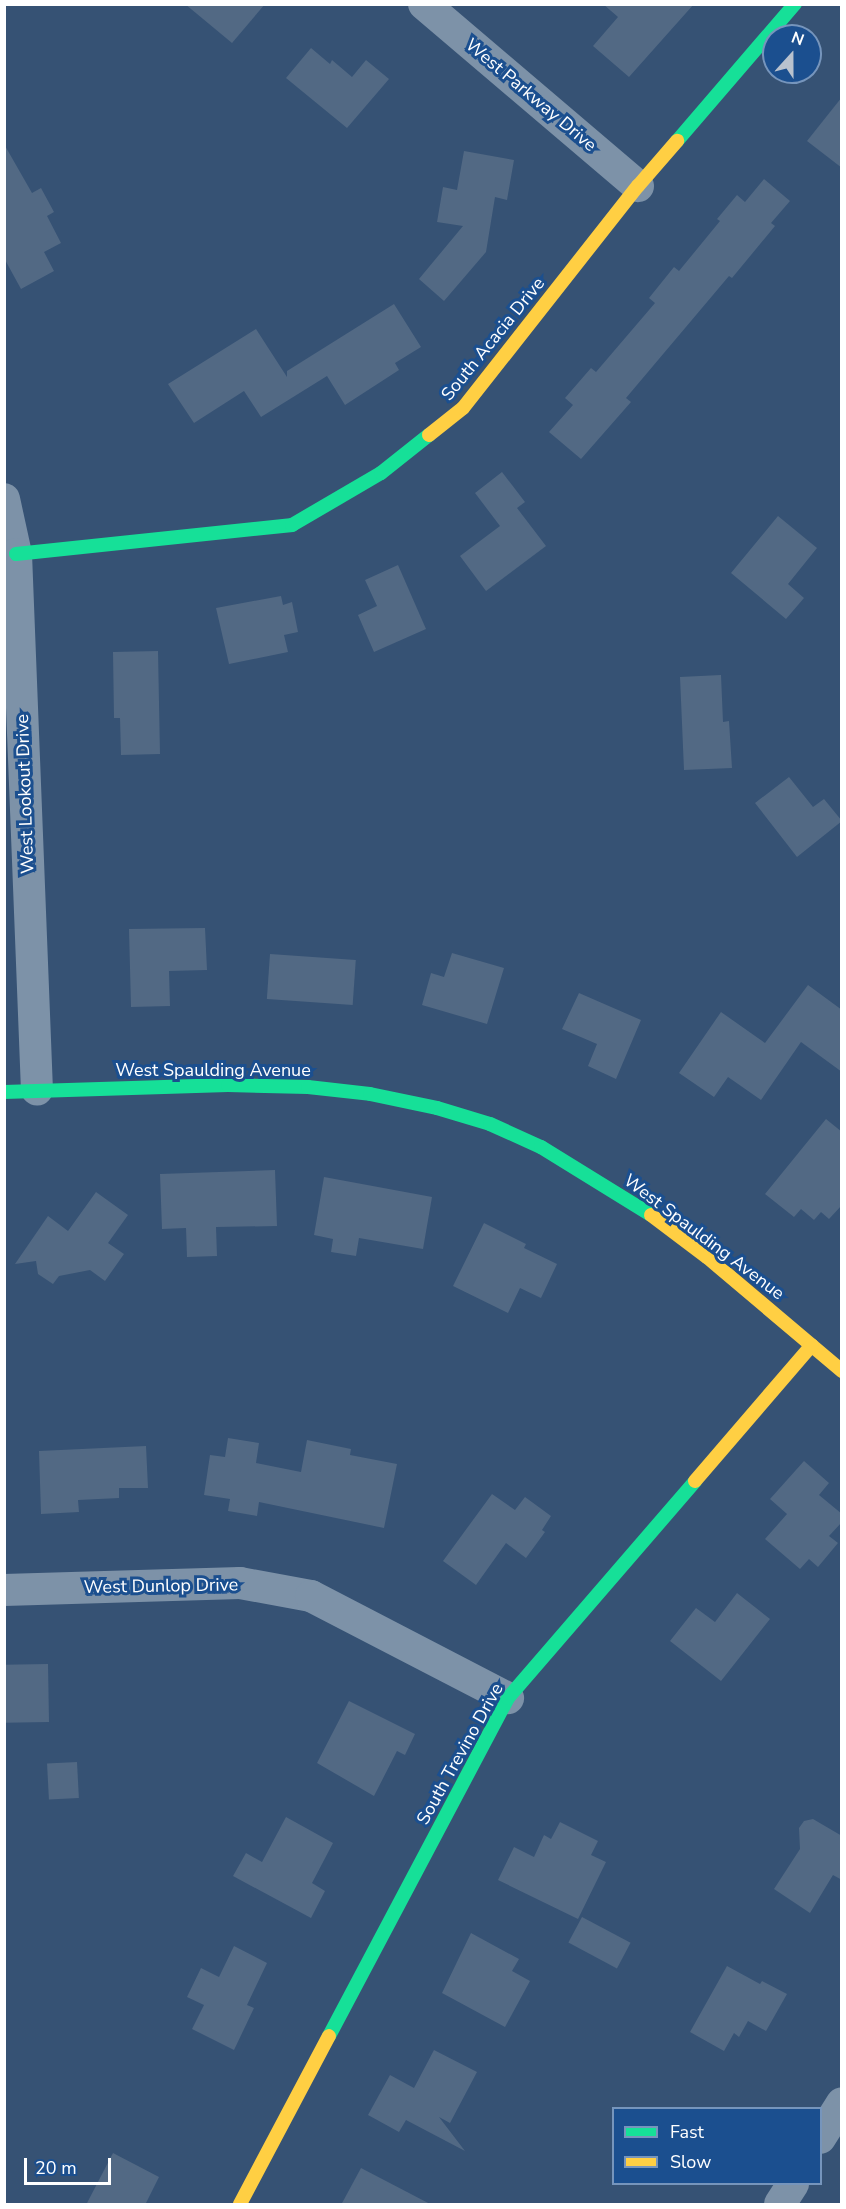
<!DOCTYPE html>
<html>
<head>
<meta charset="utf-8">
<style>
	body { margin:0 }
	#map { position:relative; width:846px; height:2209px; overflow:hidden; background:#365274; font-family:"Nunito Sans",sans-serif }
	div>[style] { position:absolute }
	.building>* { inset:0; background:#526984; transform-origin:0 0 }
	.street>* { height:32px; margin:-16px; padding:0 16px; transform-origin:16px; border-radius:16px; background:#7d92a8 }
	.fast>* { height:14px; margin:-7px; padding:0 7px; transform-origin:7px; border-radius:7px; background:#16e098 }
	.slow>* { height:14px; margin:-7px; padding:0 7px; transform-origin:7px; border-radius:7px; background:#ffcf43 }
	span { translate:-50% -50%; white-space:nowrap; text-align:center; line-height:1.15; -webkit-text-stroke:6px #1b4f8f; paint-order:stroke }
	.street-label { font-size:18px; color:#fff }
	.frame { position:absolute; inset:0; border:6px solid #fff; pointer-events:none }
	.legend { position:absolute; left:612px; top:2107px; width:210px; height:78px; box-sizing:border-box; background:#1b4f8f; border:2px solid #7695bc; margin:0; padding:8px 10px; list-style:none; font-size:18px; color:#fff }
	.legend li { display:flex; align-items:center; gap:12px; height:30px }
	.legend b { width:30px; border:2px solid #7695bc }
	.north { position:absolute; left:762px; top:24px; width:60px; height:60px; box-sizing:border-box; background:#1b4f8f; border:2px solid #7695bc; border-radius:50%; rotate:21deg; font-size:16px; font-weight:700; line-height:24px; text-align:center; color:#fff }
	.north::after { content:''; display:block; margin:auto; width:21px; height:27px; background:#b9c2ce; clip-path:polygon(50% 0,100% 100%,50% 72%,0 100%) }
	.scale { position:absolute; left:24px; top:2158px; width:87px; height:27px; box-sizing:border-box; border:3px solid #fff; border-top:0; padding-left:8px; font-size:18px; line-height:21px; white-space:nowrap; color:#fff; -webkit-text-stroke:4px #1b4f8f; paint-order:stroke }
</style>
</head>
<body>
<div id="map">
	<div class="building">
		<div style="clip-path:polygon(185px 4px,265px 4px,232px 43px)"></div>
		<div style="clip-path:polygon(603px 4px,694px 4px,629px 77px,593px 46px,618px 17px)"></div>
		<div style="clip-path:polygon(311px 48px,330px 64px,332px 60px,352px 77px,366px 60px,389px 79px,347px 128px,286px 78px)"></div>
		<div style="clip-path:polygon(842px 97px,842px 168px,807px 141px)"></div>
		<div style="clip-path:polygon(4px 144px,32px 193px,41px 188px,54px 212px,47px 216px,61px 243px,44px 252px,54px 271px,21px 289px,4px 258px)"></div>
		<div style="clip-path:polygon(464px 151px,514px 160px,507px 200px,495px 197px,486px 252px,444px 301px,419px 279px,463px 226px,437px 222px,443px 187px,457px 190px)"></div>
		<div style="clip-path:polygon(764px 179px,790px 201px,771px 223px,775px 226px,732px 278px,729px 276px,626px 398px,631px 402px,581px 459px,549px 432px,573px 405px,565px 398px,591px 368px,596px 372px,655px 303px,649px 298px,674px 267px,679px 271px,720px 221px,717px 219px,737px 195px,745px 202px)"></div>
		<div style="clip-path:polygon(394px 304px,421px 347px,395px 363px,399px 370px,345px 405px,327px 376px,261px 417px,244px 391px,194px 423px,168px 384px,256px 329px,287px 377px,287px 371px)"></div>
		<div style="clip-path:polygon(502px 472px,525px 502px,517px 508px,546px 546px,486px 591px,460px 556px,500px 526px,475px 493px)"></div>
		<div style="clip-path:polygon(778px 516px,817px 548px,788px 584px,804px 598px,786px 619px,731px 573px)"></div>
		<div style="clip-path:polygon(398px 565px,426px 629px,374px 652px,358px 615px,377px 606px,365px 580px)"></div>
		<div style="clip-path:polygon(281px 596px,283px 605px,292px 602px,298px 632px,284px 635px,288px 652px,229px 664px,216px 608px)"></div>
		<div style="clip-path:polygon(158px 651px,160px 754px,121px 755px,120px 718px,114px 718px,113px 652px)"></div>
		<div style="clip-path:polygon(721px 675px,723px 722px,729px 721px,732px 768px,684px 770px,680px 677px)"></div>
		<div style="clip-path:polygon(789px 777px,813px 807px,824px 799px,842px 821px,797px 857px,755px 803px)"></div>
		<div style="clip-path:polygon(205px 928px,207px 970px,169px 971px,170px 1006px,131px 1007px,129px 929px)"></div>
		<div style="clip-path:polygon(452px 953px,504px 968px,487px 1024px,422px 1005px,431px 973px,444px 977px)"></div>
		<div style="left:270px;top:954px;width:86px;height:45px;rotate:4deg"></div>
		<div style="clip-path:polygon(808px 985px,842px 1010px,842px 1072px,801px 1042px,761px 1100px,728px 1077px,714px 1097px,679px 1073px,721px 1012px,765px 1043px)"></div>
		<div style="clip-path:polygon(579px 993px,641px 1020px,616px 1079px,588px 1066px,597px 1044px,562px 1029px)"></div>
		<div style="clip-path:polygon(826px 1119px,842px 1132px,842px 1205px,829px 1219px,821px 1212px,814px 1220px,801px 1209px,794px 1217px,765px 1194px)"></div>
		<div style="clip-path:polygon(275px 1170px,277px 1226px,216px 1227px,217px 1256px,187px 1257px,186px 1228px,162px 1229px,160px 1174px)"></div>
		<div style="clip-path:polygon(324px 1177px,432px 1197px,423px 1249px,359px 1238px,356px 1256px,331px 1252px,333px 1239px,314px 1235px)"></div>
		<div style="clip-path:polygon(96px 1192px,128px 1215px,108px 1243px,124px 1254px,105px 1281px,90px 1270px,59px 1276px,53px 1284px,38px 1274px,36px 1261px,15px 1264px,48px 1216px,68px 1231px)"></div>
		<div style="clip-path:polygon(484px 1223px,526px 1244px,524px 1248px,557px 1264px,541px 1298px,520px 1288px,508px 1313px,453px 1286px)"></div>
		<div style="clip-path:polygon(228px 1438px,259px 1443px,256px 1463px,301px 1472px,307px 1440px,351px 1449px,350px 1455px,397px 1464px,384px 1528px,259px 1502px,257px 1516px,228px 1511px,230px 1499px,204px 1495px,210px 1455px,225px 1457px)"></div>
		<div style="clip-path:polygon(146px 1446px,148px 1488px,119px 1488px,119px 1498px,78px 1500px,79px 1512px,41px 1514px,39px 1451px)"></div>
		<div style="clip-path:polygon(804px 1461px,829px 1483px,819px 1495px,842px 1514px,842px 1522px,829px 1536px,838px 1543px,818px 1567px,809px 1559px,800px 1569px,765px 1539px,787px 1514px,770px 1499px)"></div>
		<div style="clip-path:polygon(492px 1494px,515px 1510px,525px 1497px,551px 1516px,542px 1530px,545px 1532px,526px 1558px,506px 1543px,476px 1585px,443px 1561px)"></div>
		<div style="clip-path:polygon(737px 1593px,770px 1619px,721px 1681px,670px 1641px,696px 1608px,715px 1622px)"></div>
		<div style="left:48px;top:1664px;width:58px;height:44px;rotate:89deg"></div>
		<div style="clip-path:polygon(349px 1701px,415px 1734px,405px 1755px,397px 1751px,374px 1796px,317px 1763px)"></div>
		<div style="left:77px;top:1762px;width:36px;height:30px;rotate:87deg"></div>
		<div style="clip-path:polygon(286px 1817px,333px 1843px,312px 1883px,325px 1891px,311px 1918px,233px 1876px,246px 1853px,262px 1862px)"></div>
		<div style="clip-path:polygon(813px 1819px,842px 1836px,842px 1880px,833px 1875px,810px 1913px,774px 1889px,800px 1849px,799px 1828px,804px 1821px)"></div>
		<div style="clip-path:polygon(560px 1822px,598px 1841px,591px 1855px,606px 1862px,578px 1919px,498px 1880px,514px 1847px,534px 1857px,544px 1835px,551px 1839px)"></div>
		<div style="left:582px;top:1917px;width:55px;height:29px;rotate:28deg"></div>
		<div style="clip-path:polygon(471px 1933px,519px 1959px,512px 1971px,530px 1981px,505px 2027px,442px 1993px)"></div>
		<div style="clip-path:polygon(234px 1946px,267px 1963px,247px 2005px,254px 2008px,234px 2050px,192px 2029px,204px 2005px,187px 1997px,201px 1968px,219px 1977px)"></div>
		<div style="clip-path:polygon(727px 1966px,760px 1984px,762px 1981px,787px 1994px,766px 2031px,748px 2021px,739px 2037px,734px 2033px,724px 2051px,690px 2032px)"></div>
		<div style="clip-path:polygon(434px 2050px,477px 2072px,450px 2123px,439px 2117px,465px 2151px,406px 2120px,399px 2132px,368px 2115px,390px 2075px,414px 2088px)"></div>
		<div style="clip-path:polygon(113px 2153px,159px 2177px,145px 2205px,86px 2205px)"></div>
		<div style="clip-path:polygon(361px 2168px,432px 2205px,341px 2205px)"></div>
	</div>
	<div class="street">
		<div style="left:424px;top:4px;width:281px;rotate:40.4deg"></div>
		<div style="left:4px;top:499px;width:56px;rotate:77.7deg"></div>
		<div style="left:16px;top:554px;width:536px;rotate:87.76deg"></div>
		<div style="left:4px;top:1590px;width:236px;rotate:-1.7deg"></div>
		<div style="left:240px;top:1583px;width:72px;rotate:10.4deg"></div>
		<div style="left:311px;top:1596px;width:222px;rotate:27.4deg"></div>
		<div style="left:820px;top:2138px;width:41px;rotate:-57.8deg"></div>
		<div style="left:780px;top:2204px;width:24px;rotate:-57deg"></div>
	</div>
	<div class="fast">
		<div style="left:677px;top:141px;width:181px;rotate:-49.3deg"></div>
		<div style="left:16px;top:554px;width:278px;rotate:-6deg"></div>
		<div style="left:292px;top:525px;width:103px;rotate:-30.3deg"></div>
		<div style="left:381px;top:473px;width:61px;rotate:-38.4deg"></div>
		<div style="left:4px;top:1092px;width:224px;rotate:-1.8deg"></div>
		<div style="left:228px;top:1085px;width:80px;rotate:1.4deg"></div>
		<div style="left:308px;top:1087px;width:62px;rotate:6.4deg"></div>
		<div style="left:370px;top:1094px;width:68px;rotate:11.8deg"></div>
		<div style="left:437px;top:1108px;width:55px;rotate:16.8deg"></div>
		<div style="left:490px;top:1124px;width:56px;rotate:24.3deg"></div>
		<div style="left:541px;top:1147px;width:129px;rotate:31.7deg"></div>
		<div style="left:329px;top:2036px;width:382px;rotate:-62.1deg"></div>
		<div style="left:508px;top:1698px;width:286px;rotate:-49.2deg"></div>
	</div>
	<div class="slow">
		<div style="left:429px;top:435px;width:43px;rotate:-38.5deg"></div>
		<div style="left:463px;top:408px;width:283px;rotate:-51.8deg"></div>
		<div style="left:638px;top:186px;width:60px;rotate:-49.1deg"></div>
		<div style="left:651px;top:1215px;width:70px;rotate:36.9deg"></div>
		<div style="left:707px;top:1257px;width:177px;rotate:40.2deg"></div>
		<div style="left:695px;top:1481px;width:179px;rotate:-49.3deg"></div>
		<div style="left:240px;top:2204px;width:190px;rotate:-62.1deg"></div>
	</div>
	<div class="street-label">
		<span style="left:531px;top:95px;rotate:40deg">West Parkway Drive</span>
		<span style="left:493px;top:339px;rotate:-51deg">South Acacia Drive</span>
		<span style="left:25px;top:794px;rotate:-92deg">West Lookout Drive</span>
		<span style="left:213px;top:1070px">West Spaulding Avenue</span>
		<span style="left:704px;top:1237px;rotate:37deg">West Spaulding Avenue</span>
		<span style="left:161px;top:1586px;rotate:-1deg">West Dunlop Drive</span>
		<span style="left:460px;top:1754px;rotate:-61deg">South Trevino Drive</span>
	</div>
	<div class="frame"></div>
	<ul class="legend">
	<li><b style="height:8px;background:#16e098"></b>Fast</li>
	<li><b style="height:8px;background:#ffcf43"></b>Slow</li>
	</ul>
	<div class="north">N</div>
	<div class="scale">20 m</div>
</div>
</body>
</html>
